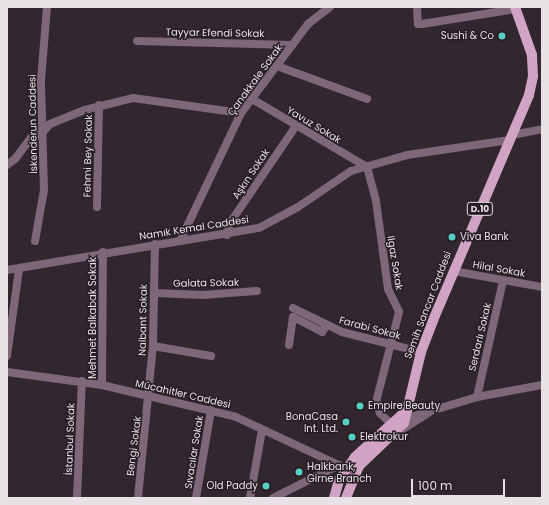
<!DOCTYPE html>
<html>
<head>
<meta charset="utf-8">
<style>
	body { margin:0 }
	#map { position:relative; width:549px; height:505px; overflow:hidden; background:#32272f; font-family:Poppins,sans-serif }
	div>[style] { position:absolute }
	.minor>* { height:8px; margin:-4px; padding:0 4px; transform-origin:4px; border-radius:4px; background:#7d6778 }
	.major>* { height:10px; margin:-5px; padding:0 5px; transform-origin:5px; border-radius:5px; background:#d1a4c6 }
	.dots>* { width:11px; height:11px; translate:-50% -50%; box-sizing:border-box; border:2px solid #281d25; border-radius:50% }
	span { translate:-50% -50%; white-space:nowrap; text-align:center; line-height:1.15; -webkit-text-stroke:3px #281d25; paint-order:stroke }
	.shield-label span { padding:1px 3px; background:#281d25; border:1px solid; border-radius:3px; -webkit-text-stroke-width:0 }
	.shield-label { font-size:9px; color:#e8e1e6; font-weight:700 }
	.street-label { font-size:10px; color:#e8e1e6 }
	.poi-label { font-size:10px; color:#e8e1e6 }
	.right { translate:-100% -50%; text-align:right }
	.left { translate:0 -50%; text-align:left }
	.frame { position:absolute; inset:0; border:8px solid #e8e1e6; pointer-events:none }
	.scale { position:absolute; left:411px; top:479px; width:94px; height:18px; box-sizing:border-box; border:2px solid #e8e1e6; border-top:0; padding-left:5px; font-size:12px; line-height:14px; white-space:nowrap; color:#e8e1e6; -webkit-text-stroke:3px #281d25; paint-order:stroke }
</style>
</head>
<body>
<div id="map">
	<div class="minor">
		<div style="left:417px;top:7px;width:17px;rotate:87deg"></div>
		<div style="left:418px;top:24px;width:4px"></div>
		<div style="left:422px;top:24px;width:95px;rotate:-9.1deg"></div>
		<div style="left:137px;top:41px;width:155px;rotate:1.5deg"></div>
		<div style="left:277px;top:66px;width:96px;rotate:20.1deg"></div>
		<div style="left:252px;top:99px;width:134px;rotate:30.6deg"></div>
		<div style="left:367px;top:167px;width:35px;rotate:75deg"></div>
		<div style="left:376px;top:201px;width:89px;rotate:82.2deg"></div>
		<div style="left:388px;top:289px;width:25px;rotate:64deg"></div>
		<div style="left:399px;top:312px;width:93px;rotate:104.3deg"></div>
		<div style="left:376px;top:402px;width:12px;rotate:70deg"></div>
		<div style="left:380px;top:413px;width:17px;rotate:45deg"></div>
		<div style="left:42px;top:133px;width:12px;rotate:-48deg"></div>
		<div style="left:50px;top:124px;width:38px;rotate:-22deg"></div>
		<div style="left:85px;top:110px;width:49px;rotate:-14deg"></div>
		<div style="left:133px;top:98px;width:109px;rotate:7.9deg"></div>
		<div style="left:512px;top:135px;width:31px;rotate:-11deg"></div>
		<div style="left:7px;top:165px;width:10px;rotate:-37deg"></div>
		<div style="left:15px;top:159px;width:26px;rotate:-53deg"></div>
		<div style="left:31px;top:138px;width:12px;rotate:-24deg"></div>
		<div style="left:97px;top:207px;width:102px;rotate:-88.9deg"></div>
		<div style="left:227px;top:235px;width:12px;rotate:-76deg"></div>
		<div style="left:230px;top:223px;width:117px;rotate:-55.8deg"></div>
		<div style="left:35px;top:241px;width:52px;rotate:-80deg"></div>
		<div style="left:44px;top:190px;width:110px;rotate:-91.6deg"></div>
		<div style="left:41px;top:80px;width:73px;rotate:-85.3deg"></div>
		<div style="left:180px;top:241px;width:142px;rotate:-64.5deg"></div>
		<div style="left:241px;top:113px;width:111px;rotate:-53deg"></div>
		<div style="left:308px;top:24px;width:28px;rotate:-38deg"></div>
		<div style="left:7px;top:270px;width:255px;rotate:-9.5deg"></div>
		<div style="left:259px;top:228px;width:44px;rotate:-28.3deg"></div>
		<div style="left:298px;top:207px;width:64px;rotate:-34.2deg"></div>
		<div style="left:351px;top:171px;width:58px;rotate:-15.9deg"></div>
		<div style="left:407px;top:155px;width:104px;rotate:-8.3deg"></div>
		<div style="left:453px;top:271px;width:90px;rotate:10.2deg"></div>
		<div style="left:154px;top:293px;width:49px;rotate:2.3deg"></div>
		<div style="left:203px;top:295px;width:54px;rotate:-4.2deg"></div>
		<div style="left:293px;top:308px;width:55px;rotate:26.1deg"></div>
		<div style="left:342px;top:332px;width:81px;rotate:14.2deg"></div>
		<div style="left:289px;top:345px;width:28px;rotate:-82deg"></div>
		<div style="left:293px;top:317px;width:33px;rotate:27deg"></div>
		<div style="left:322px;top:332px;width:7px;rotate:-56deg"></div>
		<div style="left:153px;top:346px;width:59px;rotate:9.8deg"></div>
		<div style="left:7px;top:356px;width:87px;rotate:-82.1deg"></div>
		<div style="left:7px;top:372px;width:96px;rotate:7.8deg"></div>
		<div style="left:102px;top:385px;width:138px;rotate:13.4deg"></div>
		<div style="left:236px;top:417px;width:120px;rotate:25.1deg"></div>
		<div style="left:102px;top:385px;width:133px;rotate:-89.6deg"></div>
		<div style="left:477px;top:397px;width:119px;rotate:-77.4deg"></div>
		<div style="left:401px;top:420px;width:79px;rotate:-16.8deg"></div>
		<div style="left:477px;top:397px;width:66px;rotate:-10.5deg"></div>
		<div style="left:398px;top:432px;width:36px;rotate:-32deg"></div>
		<div style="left:77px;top:498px;width:117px;rotate:-87.6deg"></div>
		<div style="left:138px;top:498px;width:153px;rotate:-84.4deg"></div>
		<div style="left:153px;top:346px;width:102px;rotate:-88.9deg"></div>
		<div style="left:196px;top:498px;width:89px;rotate:-80.3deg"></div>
		<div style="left:250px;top:498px;width:69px;rotate:-80deg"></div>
		<div style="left:273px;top:498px;width:74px;rotate:-26.6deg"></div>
	</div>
	<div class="major">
		<div style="left:334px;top:498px;width:19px;rotate:-74deg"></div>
		<div style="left:339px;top:480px;width:28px;rotate:-55deg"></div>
		<div style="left:355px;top:457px;width:69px;rotate:-42deg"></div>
		<div style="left:346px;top:498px;width:35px;rotate:-68deg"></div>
		<div style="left:359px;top:466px;width:62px;rotate:-43.7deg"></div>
		<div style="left:404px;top:423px;width:73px;rotate:-76.5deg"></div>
		<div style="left:421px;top:352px;width:36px;rotate:-69deg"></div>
		<div style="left:434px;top:318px;width:242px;rotate:-66.9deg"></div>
		<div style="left:529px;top:95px;width:19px;rotate:-78deg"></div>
		<div style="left:533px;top:76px;width:21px;rotate:-93deg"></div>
		<div style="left:532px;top:55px;width:51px;rotate:-109.5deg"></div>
	</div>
	<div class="dots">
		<div style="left:502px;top:36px;background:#56cec3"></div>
		<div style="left:452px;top:237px;background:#56cec3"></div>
		<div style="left:360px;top:406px;background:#56cec3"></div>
		<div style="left:346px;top:422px;background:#56cec3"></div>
		<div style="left:352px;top:437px;background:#56cec3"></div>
		<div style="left:299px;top:472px;background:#56cec3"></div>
		<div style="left:266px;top:486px;background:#56cec3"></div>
	</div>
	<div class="shield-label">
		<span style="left:480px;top:209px">D.10</span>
	</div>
	<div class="street-label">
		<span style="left:215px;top:33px;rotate:1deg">Tayyar Efendi Sokak</span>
		<span style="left:255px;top:80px;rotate:-54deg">Çanakkale Sokak</span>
		<span style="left:33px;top:124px;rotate:-91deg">İskenderun Caddesi</span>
		<span style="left:314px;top:125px;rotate:31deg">Yavuz Sokak</span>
		<span style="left:88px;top:156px;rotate:-89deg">Fehmi Bey Sokak</span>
		<span style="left:251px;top:174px;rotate:-56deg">Aşkın Sokak</span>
		<span style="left:194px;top:228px;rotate:-9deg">Namık Kemal Caddesi</span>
		<span style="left:395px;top:263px;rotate:81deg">Ilgaz Sokak</span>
		<span style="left:499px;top:269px;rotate:10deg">Hilal Sokak</span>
		<span style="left:206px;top:283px;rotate:-1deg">Galata Sokak</span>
		<span style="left:428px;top:305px;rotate:-69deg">Semih Sancar Caddesi</span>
		<span style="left:93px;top:318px;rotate:-90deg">Mehmet Balkabak Sokak</span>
		<span style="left:143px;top:320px;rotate:-89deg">Nalbant Sokak</span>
		<span style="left:370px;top:328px;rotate:15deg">Farabi Sokak</span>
		<span style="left:480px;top:337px;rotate:-77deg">Serdarlı Sokak</span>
		<span style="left:183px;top:394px;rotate:13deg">Mücahitler Caddesi</span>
		<span style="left:70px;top:439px;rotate:-88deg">İstanbul Sokak</span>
		<span style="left:134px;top:446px;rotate:-83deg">Bengi Sokak</span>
		<span style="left:194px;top:452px;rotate:-81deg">Sıvacılar Sokak</span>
	</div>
	<div class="poi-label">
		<span class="right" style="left:494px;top:36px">Sushi &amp; Co</span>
		<span class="left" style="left:460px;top:237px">Viva Bank</span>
		<span class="left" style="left:368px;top:406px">Empire Beauty</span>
		<span class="right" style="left:338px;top:422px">BonaCasa<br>Int. Ltd.</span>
		<span class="left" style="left:360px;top:437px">Elektrokur</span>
		<span class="left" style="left:307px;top:472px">Halkbank,<br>Girne Branch</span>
		<span class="right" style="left:258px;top:486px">Old Paddy</span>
	</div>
	<div class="frame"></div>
	<div class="scale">100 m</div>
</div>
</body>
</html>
